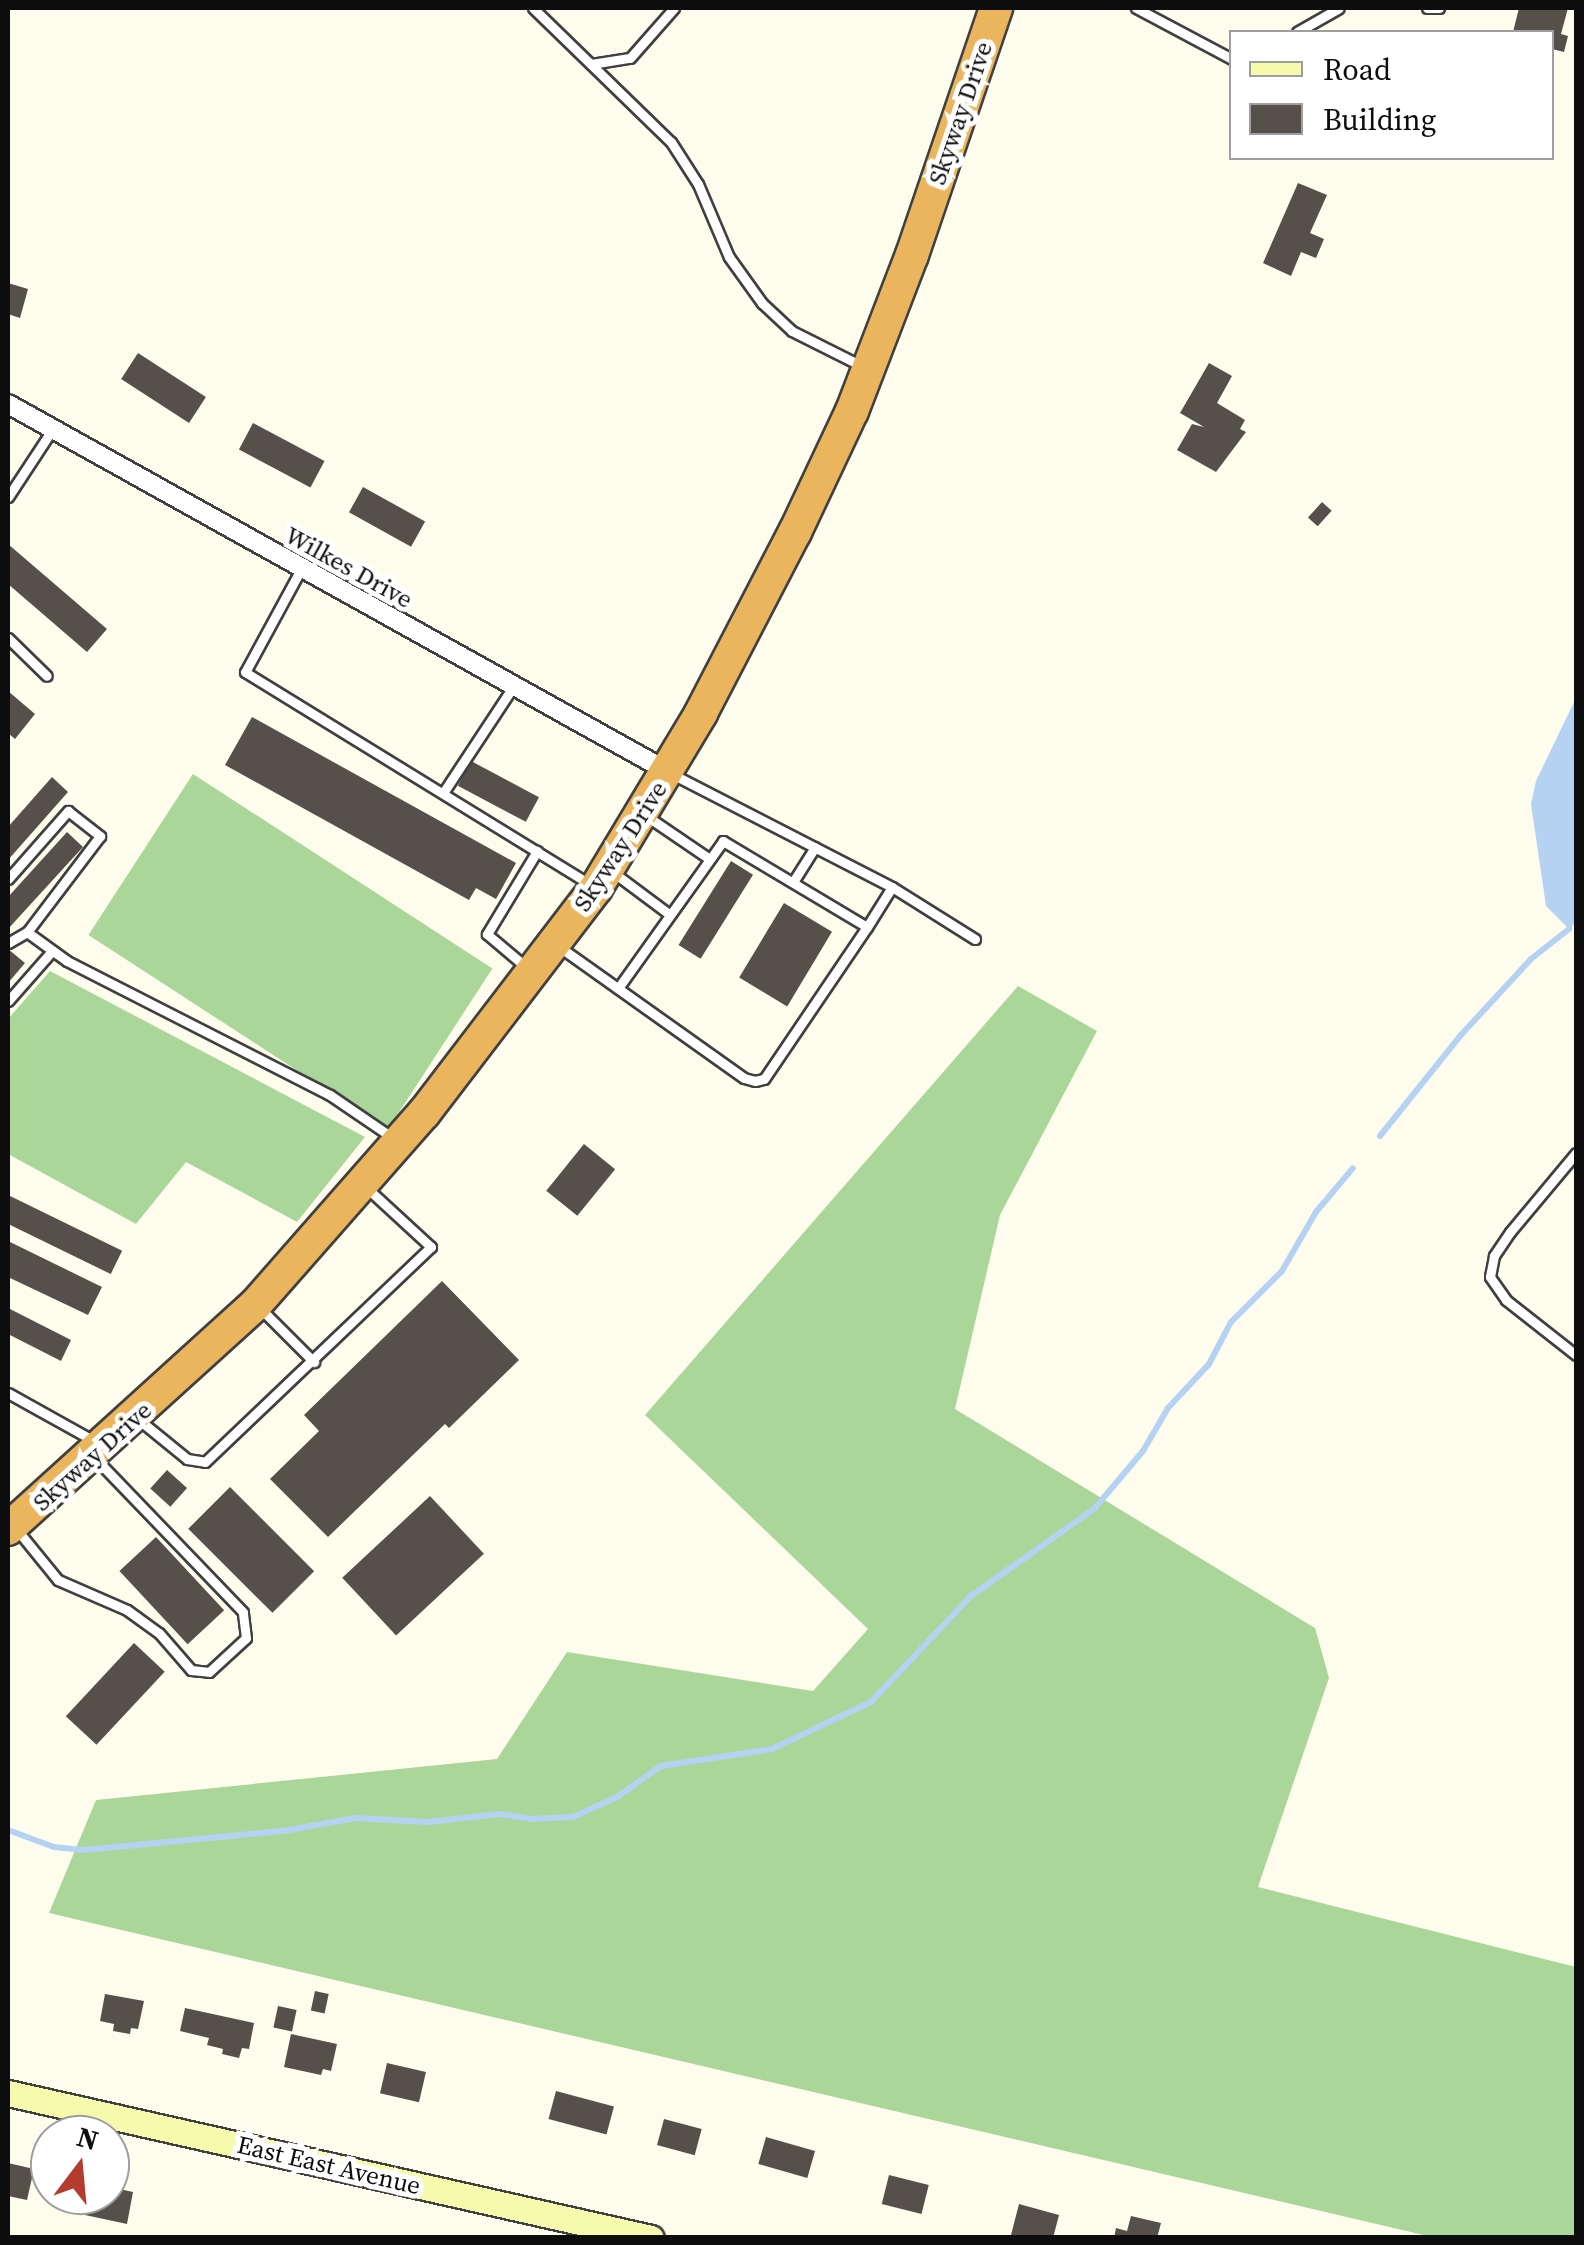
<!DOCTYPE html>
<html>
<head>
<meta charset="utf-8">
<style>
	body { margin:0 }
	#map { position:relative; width:1584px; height:2245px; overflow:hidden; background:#fefded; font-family:"Source Serif 4",serif }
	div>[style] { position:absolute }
	.forest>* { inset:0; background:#abd69a; transform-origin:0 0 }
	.water>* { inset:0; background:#b5d2f2 }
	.stream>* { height:6px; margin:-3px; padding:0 3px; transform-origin:3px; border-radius:3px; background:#b5d2f2 }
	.building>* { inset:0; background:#55504a; transform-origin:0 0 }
	.roads { filter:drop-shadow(2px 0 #404040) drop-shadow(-2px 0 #404040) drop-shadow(0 2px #404040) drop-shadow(0 -2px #404040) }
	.lane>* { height:9px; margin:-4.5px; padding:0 4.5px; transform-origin:4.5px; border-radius:4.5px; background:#fff }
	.street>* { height:18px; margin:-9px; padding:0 9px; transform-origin:9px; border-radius:9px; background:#fff }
	.secondary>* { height:25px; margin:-12.5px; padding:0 12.5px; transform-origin:12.5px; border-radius:12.5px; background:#f6faac }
	.highway>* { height:32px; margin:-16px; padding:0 16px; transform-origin:16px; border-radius:16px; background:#ebb55e }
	span { translate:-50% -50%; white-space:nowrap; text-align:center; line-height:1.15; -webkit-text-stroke:10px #fff; paint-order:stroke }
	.street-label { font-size:25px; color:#0d0d0d }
	.frame { position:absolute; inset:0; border:10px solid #0d0d0d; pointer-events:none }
	.legend { position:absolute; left:1229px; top:30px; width:325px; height:130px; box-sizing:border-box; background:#fff; border:2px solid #9e9e9e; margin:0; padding:12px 18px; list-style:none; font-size:30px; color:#0d0d0d }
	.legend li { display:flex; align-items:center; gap:20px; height:50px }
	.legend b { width:50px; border:2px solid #9e9e9e }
	.north { position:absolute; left:30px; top:2115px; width:100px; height:100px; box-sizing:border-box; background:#fff; border:2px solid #9e9e9e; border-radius:50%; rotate:16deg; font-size:28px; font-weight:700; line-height:40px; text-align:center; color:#0d0d0d }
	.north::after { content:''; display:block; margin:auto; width:35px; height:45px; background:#b43c2e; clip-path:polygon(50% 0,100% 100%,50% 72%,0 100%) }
</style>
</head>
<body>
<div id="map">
	<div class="forest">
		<div style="left:193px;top:774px;width:357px;height:192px;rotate:33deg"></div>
		<div style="clip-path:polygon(50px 971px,365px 1137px,297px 1222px,186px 1162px,136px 1224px,8px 1154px,8px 1019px)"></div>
		<div style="clip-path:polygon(1018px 986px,1097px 1031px,1000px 1215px,955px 1409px,1315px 1628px,1329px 1678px,1258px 1887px,1576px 1967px,1576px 2237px,1432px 2237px,49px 1913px,96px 1800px,497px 1759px,567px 1652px,813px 1691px,868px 1629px,645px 1415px)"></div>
	</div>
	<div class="water">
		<div style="clip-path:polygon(1576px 698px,1576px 922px,1569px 929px,1546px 906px,1531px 804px,1536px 781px)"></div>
	</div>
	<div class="stream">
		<div style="left:1380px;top:1136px;width:128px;rotate:-51.3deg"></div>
		<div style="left:1460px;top:1036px;width:105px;rotate:-47.3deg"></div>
		<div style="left:1531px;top:959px;width:48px;rotate:-38.3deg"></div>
		<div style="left:1569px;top:929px;width:7px;rotate:-90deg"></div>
		<div style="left:8px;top:1830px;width:49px;rotate:20.3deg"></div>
		<div style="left:54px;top:1847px;width:30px;rotate:6deg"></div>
		<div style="left:84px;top:1850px;width:200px;rotate:-5.5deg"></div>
		<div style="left:283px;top:1831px;width:74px;rotate:-10.1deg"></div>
		<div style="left:356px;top:1818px;width:72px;rotate:3.2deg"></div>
		<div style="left:428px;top:1822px;width:72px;rotate:-6.3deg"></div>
		<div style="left:500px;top:1814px;width:31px;rotate:9deg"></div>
		<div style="left:531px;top:1819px;width:42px;rotate:-2.7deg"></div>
		<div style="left:573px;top:1817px;width:48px;rotate:-24.4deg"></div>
		<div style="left:617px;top:1797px;width:54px;rotate:-35.2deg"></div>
		<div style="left:661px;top:1766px;width:112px;rotate:-8.7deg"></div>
		<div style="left:772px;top:1749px;width:110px;rotate:-25.4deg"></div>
		<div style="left:871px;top:1702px;width:146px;rotate:-46.7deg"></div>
		<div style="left:971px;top:1596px;width:151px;rotate:-35.3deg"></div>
		<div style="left:1094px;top:1509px;width:76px;rotate:-49.8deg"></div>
		<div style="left:1143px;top:1451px;width:50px;rotate:-59.8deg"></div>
		<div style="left:1168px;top:1408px;width:60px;rotate:-47deg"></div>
		<div style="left:1209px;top:1364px;width:47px;rotate:-62.4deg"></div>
		<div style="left:1231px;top:1322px;width:72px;rotate:-45deg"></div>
		<div style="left:1282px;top:1271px;width:68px;rotate:-60deg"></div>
		<div style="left:1316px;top:1212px;width:57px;rotate:-49.9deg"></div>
	</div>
	<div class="building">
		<div style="clip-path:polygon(1519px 8px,1568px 8px,1561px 34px,1568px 36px,1564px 52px,1552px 49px,1552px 32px,1513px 32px)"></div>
		<div style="clip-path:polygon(1298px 183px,1327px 195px,1310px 233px,1324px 239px,1316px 258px,1301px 252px,1291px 276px,1263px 263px)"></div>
		<div style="clip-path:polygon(8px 283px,28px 289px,20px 318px,8px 314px)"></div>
		<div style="left:138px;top:353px;width:81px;height:31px;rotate:33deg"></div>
		<div style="clip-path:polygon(1209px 363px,1232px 376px,1217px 403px,1245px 420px,1240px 429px,1246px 432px,1216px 472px,1177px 450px,1192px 424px,1204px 427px,1180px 413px)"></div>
		<div style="left:253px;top:423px;width:81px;height:30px;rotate:28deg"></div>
		<div style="left:363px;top:487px;width:71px;height:29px;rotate:29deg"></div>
		<div style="left:1322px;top:502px;width:13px;height:21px;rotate:42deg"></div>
		<div style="clip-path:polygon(8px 544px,107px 629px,87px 652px,8px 584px)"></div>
		<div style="clip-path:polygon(8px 691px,35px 714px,15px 739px,8px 733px)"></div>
		<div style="clip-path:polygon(252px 717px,516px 863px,496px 899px,476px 888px,469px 900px,225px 765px)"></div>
		<div style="left:471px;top:761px;width:77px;height:28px;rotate:28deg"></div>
		<div style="clip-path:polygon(52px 777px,68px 792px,8px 860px,8px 827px)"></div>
		<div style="clip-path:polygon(67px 832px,83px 847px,8px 929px,8px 897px)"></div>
		<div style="left:731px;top:861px;width:26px;height:99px;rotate:32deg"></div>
		<div style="left:784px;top:903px;width:56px;height:87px;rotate:31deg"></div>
		<div style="clip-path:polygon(8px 949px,25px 963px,8px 983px)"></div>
		<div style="left:584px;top:1144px;width:40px;height:60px;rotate:39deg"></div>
		<div style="left:8px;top:1195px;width:127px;height:26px;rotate:26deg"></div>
		<div style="clip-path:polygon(8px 1241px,102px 1287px,88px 1315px,8px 1277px)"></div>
		<div style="clip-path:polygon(442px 1281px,519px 1360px,449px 1428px,445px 1424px,328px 1537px,270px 1479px,319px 1431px,304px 1415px)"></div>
		<div style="clip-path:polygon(8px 1308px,71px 1340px,61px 1361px,8px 1334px)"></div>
		<div style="left:167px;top:1470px;width:27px;height:25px;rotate:42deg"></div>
		<div style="left:230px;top:1487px;width:119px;height:59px;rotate:45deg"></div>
		<div style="left:430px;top:1496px;width:79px;height:120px;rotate:47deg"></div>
		<div style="left:156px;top:1537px;width:100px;height:50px;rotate:47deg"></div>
		<div style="left:134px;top:1643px;width:42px;height:100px;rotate:43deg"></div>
		<div style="left:315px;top:1991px;width:14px;height:20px;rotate:12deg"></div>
		<div style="clip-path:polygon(105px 1994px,144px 2001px,138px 2029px,131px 2028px,130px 2034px,113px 2031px,114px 2024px,100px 2021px)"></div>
		<div style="left:278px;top:2006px;width:19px;height:22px;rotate:12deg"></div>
		<div style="clip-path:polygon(185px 2008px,254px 2023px,249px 2049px,242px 2048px,239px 2058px,222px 2054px,223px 2049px,207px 2045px,209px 2038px,180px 2031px)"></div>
		<div style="clip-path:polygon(291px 2034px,337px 2044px,331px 2071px,323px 2069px,321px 2075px,284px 2067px)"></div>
		<div style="left:387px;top:2063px;width:40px;height:31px;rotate:13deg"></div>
		<div style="left:556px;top:2091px;width:60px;height:29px;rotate:15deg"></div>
		<div style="left:664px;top:2119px;width:39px;height:27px;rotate:15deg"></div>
		<div style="left:766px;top:2137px;width:51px;height:28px;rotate:16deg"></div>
		<div style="clip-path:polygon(8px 2163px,34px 2169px,27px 2200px,8px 2196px)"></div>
		<div style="left:889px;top:2175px;width:41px;height:30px;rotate:14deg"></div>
		<div style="clip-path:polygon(110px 2187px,133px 2192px,127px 2224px,85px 2215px,89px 2195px,110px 2195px)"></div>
		<div style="clip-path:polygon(1019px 2204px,1059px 2215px,1053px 2238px,1011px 2235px)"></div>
		<div style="clip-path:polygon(1131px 2216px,1161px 2223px,1157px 2238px,1114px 2238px,1116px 2228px,1127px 2231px)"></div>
	</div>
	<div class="roads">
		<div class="lane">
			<div style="left:533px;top:8px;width:192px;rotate:44.2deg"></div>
			<div style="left:671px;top:142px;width:50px;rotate:57.3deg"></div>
			<div style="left:698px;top:184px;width:79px;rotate:67deg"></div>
			<div style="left:729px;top:257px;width:57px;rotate:54.3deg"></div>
			<div style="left:762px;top:303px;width:41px;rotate:43deg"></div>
			<div style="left:792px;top:331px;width:78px;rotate:26.6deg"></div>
			<div style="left:1136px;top:8px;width:109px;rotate:28deg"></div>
			<div style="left:1427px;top:8px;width:12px"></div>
			<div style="left:1297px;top:32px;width:48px;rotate:-29.7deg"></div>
			<div style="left:591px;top:64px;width:39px;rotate:-9deg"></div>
			<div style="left:630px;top:58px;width:67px;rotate:-48.7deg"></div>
			<div style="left:8px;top:497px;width:80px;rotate:-56.7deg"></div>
			<div style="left:301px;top:569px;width:117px;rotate:118.5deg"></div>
			<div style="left:245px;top:672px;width:405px;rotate:31.6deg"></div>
			<div style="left:8px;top:638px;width:54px;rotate:44.3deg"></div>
			<div style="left:674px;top:775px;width:245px;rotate:27.2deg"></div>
			<div style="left:892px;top:887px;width:98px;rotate:32.1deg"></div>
			<div style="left:443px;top:793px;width:127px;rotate:-56.6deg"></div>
			<div style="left:645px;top:815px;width:76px;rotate:34.3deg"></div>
			<div style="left:614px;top:873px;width:69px;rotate:36.7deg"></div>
			<div style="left:8px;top:879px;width:91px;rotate:-48.6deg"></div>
			<div style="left:68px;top:811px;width:41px;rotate:38deg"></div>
			<div style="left:100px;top:836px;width:121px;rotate:127.2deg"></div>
			<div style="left:27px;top:932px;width:22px;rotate:150deg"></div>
			<div style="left:793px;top:882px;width:41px;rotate:-57.8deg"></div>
			<div style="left:867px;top:927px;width:47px;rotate:-58deg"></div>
			<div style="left:27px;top:932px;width:49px;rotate:35.9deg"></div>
			<div style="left:67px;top:961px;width:295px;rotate:27deg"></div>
			<div style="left:330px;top:1095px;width:76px;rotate:34.3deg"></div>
			<div style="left:561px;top:948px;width:224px;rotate:35.4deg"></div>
			<div style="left:744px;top:1078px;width:11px;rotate:15deg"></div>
			<div style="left:755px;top:1081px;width:9px;rotate:-13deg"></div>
			<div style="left:764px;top:1079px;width:184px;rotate:-55.9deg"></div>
			<div style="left:867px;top:927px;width:168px;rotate:-149.2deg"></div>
			<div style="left:723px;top:841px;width:181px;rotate:125.5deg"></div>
			<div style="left:526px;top:967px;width:51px;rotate:-139.8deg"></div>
			<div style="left:487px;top:934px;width:97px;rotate:-58.9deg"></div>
			<div style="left:8px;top:1001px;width:67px;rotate:-48.7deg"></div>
			<div style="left:1576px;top:1153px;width:103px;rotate:129.9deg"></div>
			<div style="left:1510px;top:1232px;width:29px;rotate:124deg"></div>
			<div style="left:1494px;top:1256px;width:21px;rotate:101deg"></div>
			<div style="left:1490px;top:1277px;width:28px;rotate:55deg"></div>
			<div style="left:1506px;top:1300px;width:89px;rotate:38.2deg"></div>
			<div style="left:259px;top:1307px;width:78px;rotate:45deg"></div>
			<div style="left:8px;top:1393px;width:101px;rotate:29.1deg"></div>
			<div style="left:138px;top:1419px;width:63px;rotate:39.2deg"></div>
			<div style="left:187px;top:1459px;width:18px;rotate:9deg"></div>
			<div style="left:205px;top:1462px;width:312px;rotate:-43.6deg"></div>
			<div style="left:431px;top:1247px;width:86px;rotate:-137.4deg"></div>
			<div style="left:18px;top:1531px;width:63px;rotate:50.8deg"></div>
			<div style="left:58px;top:1580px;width:75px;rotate:23.5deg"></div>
			<div style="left:127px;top:1610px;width:39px;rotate:36deg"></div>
			<div style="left:159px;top:1633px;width:49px;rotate:49.1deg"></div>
			<div style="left:191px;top:1670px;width:18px;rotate:6deg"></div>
			<div style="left:209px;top:1672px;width:50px;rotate:-42.6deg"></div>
			<div style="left:246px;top:1638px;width:26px;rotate:-97deg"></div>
			<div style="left:243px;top:1612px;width:212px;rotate:-133.9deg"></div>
		</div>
		<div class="street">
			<div style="left:8px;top:404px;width:754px;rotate:29.11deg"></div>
		</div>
		<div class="secondary">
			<div style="left:8px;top:2093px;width:659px;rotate:12.71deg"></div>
		</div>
		<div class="highway">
			<div style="left:8px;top:1529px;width:335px;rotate:-42.2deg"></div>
			<div style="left:256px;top:1304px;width:254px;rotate:-48.7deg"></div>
			<div style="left:424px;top:1113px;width:283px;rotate:-52.6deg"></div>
			<div style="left:596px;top:888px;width:204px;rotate:-59deg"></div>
			<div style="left:701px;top:713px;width:204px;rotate:-62.6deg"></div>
			<div style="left:795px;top:532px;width:134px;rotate:-64.8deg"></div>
			<div style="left:852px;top:411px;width:167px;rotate:-69deg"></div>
			<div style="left:912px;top:255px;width:261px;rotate:-71.2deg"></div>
		</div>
	</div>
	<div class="street-label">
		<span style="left:960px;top:113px;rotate:-71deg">Skyway Drive</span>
		<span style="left:349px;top:567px;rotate:29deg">Wilkes Drive</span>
		<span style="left:620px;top:846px;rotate:-57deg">Skyway Drive</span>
		<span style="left:92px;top:1456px;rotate:-42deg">Skyway Drive</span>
		<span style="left:329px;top:2165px;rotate:13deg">East East Avenue</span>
	</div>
	<div class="frame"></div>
	<ul class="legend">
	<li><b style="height:12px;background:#f6faac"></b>Road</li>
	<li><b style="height:28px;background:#55504a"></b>Building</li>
	</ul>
	<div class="north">N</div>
</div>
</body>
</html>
